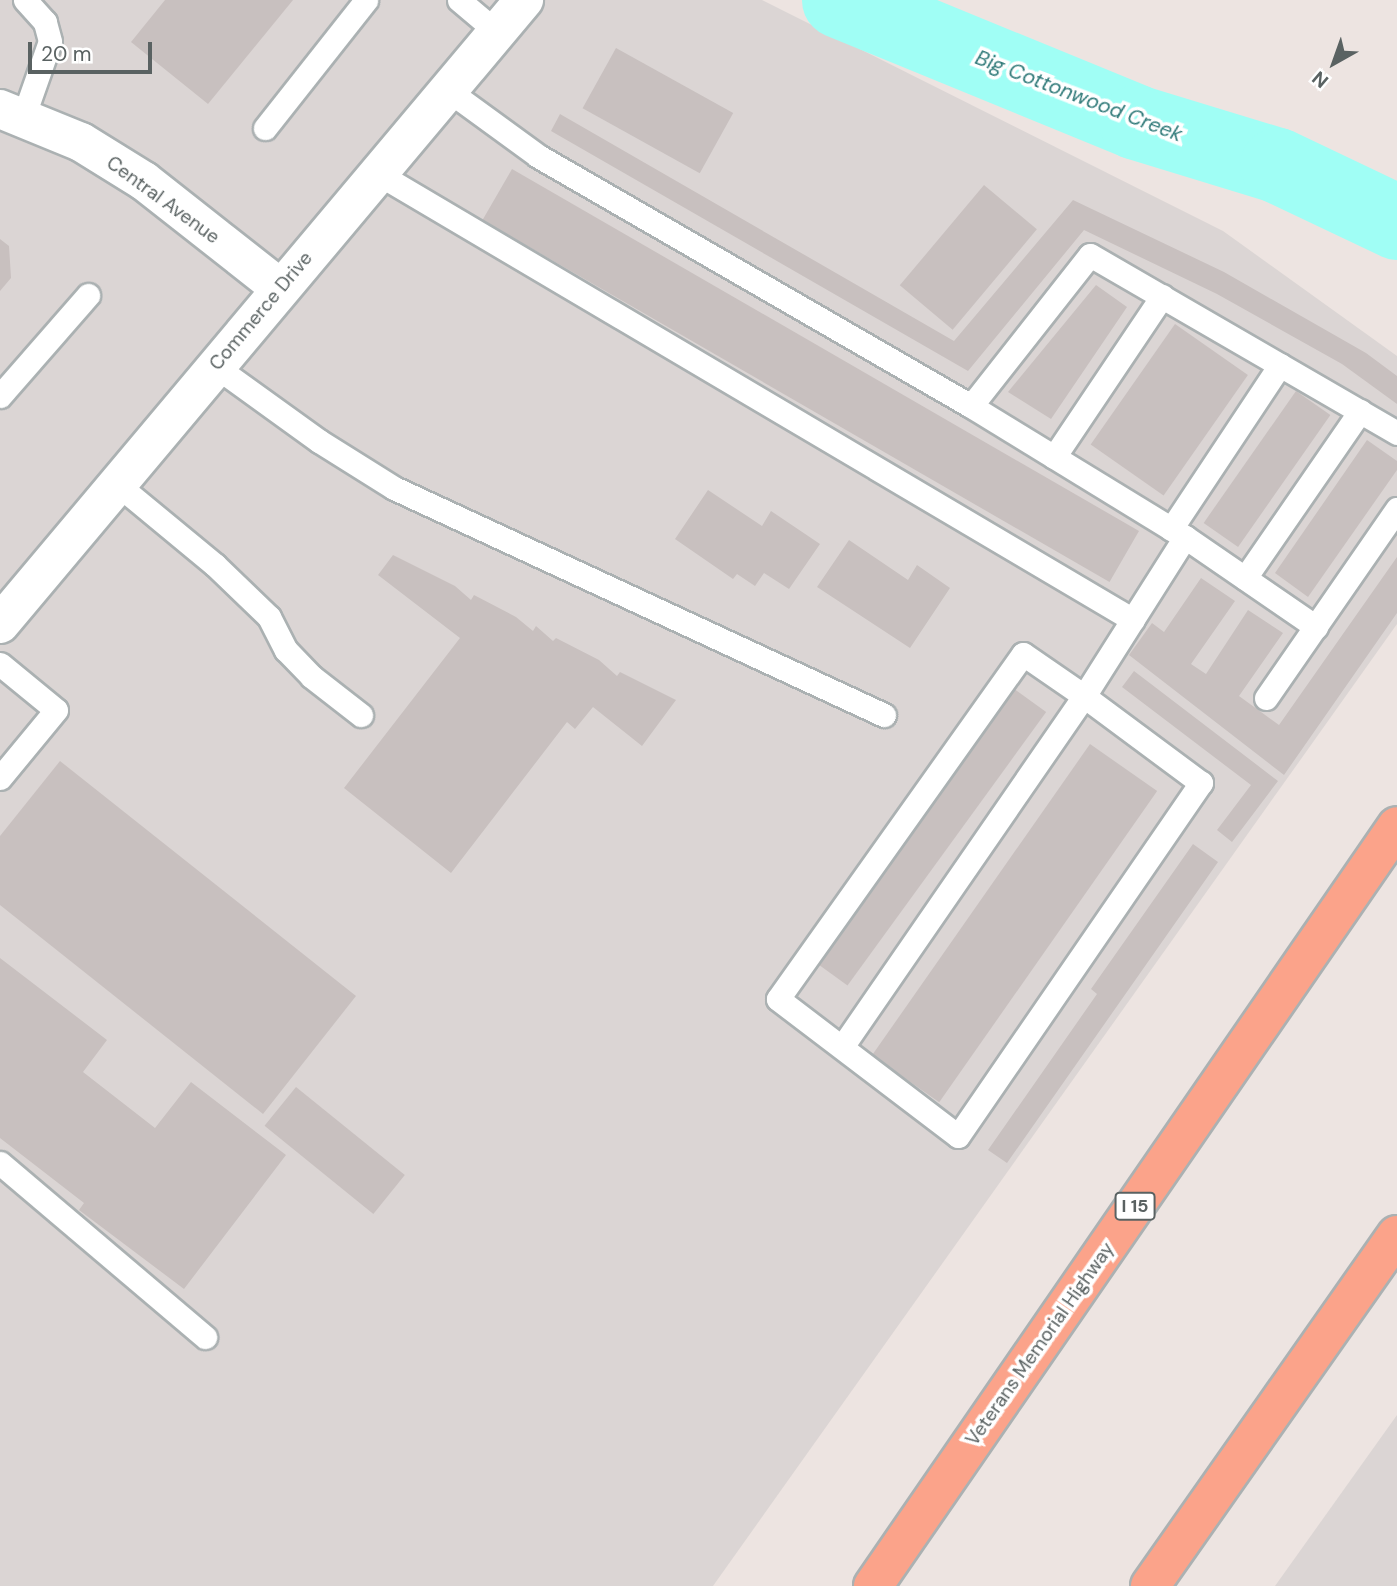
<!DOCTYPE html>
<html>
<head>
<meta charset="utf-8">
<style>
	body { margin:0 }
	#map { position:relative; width:1397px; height:1586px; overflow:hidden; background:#ede4e1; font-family:"DM Sans",sans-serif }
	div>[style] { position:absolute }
	.industrial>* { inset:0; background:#dbd5d4 }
	.river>* { height:75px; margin:-37.5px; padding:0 37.5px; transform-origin:37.5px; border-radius:37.5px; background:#a0fef5 }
	.building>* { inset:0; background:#c8c0bf; transform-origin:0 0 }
	.roads { filter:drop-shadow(2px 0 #abb1b2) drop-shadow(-2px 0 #abb1b2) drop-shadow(0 2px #abb1b2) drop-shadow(0 -2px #abb1b2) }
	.lane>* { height:23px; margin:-11.5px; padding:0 11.5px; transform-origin:11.5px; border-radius:11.5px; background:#fff }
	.street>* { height:38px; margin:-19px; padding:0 19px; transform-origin:19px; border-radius:19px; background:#fff }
	.secondary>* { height:38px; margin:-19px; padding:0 19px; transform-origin:19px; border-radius:19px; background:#fff }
	.highway>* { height:38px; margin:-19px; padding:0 19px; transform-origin:19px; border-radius:19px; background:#fba38a }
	span { translate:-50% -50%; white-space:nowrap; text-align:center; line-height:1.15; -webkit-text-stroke:7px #fff; paint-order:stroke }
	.shield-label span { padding:2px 5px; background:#fff; border:2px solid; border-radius:5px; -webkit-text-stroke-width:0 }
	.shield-label { font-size:18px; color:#5a6262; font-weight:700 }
	.street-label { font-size:19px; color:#5a6262 }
	.water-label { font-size:21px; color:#307a79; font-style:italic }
	.north { position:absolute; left:1299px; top:28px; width:70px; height:70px; -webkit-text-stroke:5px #fff; paint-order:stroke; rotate:220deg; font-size:19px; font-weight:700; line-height:28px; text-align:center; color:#5a6262 }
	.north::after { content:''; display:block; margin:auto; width:24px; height:32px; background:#5a6262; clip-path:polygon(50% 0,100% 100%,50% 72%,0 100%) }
	.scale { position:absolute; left:28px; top:42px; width:124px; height:32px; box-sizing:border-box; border:4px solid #5a6262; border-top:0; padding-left:9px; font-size:21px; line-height:24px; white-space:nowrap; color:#5a6262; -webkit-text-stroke:5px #fff; paint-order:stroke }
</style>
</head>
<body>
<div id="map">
	<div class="industrial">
		<div style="clip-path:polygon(0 0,762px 0,1223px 231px,1397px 356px,1397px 624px,713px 1586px,0 1586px)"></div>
		<div style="clip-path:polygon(1397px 1415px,1397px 1586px,1275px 1586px)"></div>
	</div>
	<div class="river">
		<div style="left:839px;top:0;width:321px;rotate:22.3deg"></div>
		<div style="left:1136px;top:122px;width:147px;rotate:17deg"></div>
		<div style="left:1277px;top:165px;width:133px;rotate:25.4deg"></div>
	</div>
	<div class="building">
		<div style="clip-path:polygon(165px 0,293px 0,208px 104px,131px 42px)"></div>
		<div style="left:616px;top:48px;width:134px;height:69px;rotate:29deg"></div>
		<div style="clip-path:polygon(560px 114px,954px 341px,1073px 200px,1224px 272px,1366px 353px,1397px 376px,1397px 404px,1342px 364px,1217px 294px,1084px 230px,968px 371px,551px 131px)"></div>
		<div style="left:512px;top:169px;width:724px;height:59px;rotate:30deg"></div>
		<div style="left:984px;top:185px;width:69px;height:131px;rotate:40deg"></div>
		<div style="clip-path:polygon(0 239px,9px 246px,11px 278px,0 291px)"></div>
		<div style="clip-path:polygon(1096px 285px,1127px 307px,1051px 419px,1008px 392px)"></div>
		<div style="left:1175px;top:324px;width:89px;height:147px;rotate:35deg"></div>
		<div style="left:1296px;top:391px;width:42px;height:161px;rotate:35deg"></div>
		<div style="clip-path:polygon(1367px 440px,1397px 461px,1397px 470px,1308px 597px,1275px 573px)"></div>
		<div style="clip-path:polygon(708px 490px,762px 526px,771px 511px,820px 544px,789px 589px,764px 573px,755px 586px,737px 574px,733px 579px,675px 539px)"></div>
		<div style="clip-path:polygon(849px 540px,908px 580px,917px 565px,950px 588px,910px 648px,817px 587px)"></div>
		<div style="clip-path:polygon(393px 555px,455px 586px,471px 600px,474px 595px,516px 617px,533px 631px,536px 626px,553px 641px,556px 638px,599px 660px,617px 676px,620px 672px,676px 700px,642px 746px,593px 707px,575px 729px,567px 722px,451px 873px,344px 788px,460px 638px,378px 575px)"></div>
		<div style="clip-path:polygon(1397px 557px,1397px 613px,1284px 775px,1129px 655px,1152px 623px,1164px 632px,1201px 578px,1235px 601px,1191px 664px,1206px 674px,1248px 610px,1283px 633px,1239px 696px,1279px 725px)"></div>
		<div style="clip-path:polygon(1134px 671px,1278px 781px,1232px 842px,1217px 830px,1251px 785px,1122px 687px)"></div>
		<div style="left:1013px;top:688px;width:41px;height:338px;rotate:36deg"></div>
		<div style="left:1090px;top:744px;width:82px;height:380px;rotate:35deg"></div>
		<div style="clip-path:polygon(60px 761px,356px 996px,263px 1114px,0 905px,0 836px)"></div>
		<div style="clip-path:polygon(1193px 844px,1218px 862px,1007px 1163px,988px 1150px,1097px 994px,1091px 989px)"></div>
		<div style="clip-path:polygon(0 958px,107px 1040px,83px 1072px,155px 1128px,191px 1082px,286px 1155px,184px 1289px,79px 1210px,84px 1203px,0 1138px)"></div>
		<div style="left:296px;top:1087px;width:140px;height:50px;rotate:39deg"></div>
	</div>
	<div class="roads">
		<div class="lane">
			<div style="left:459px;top:0;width:50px;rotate:40.1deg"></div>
			<div style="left:449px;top:91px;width:110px;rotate:36.1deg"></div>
			<div style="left:538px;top:156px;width:500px;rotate:30deg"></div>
			<div style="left:971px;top:406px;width:251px;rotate:31.5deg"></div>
			<div style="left:1185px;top:537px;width:188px;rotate:122.4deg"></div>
			<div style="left:1084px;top:696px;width:74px;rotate:-145.5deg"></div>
			<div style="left:1023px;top:654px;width:423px;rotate:125.4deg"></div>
			<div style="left:778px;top:999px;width:226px;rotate:37.3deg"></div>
			<div style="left:958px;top:1136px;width:429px;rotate:-55.5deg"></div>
			<div style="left:1201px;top:783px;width:146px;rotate:-143.4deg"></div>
			<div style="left:1084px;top:696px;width:426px;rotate:124.6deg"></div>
			<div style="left:24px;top:115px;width:78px;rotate:-70.6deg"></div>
			<div style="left:50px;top:41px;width:20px;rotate:-105deg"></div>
			<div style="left:45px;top:22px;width:30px;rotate:-132deg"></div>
			<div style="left:265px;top:128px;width:163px;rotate:-51.7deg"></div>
			<div style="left:377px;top:173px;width:878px;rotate:30.59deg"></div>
			<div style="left:215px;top:366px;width:128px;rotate:35.8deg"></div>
			<div style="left:319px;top:441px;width:89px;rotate:32.1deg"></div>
			<div style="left:394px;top:488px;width:540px;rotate:24.86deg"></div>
			<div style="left:0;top:396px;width:134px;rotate:-48.9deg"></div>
			<div style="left:971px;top:406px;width:192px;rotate:-51.8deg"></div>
			<div style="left:1090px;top:255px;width:355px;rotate:30.1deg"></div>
			<div style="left:1054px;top:457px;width:194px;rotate:-56.1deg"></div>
			<div style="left:117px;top:484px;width:127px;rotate:39.6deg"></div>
			<div style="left:215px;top:565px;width:75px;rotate:43.9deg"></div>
			<div style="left:269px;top:617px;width:37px;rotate:63deg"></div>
			<div style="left:286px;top:650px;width:37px;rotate:46deg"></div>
			<div style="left:312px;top:677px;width:62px;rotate:37.8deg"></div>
			<div style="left:1171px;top:529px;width:197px;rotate:-56.4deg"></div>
			<div style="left:1185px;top:537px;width:159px;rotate:34.5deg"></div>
			<div style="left:1245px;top:578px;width:203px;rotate:-55.4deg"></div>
			<div style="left:0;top:664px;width:72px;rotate:39.4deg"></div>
			<div style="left:56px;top:710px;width:88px;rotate:129.5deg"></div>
			<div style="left:1266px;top:698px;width:230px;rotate:-55.3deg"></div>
			<div style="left:0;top:1163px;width:269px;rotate:40.3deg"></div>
		</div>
		<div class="street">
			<div style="left:0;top:109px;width:87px;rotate:22.2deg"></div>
			<div style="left:81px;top:142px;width:74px;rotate:31.8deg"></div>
			<div style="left:144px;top:181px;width:173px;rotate:38.2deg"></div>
		</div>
		<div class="secondary">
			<div style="left:0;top:624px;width:815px;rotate:-49.98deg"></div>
		</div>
		<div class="highway">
			<div style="left:873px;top:1586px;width:923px;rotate:-55.41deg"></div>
			<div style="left:1150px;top:1586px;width:429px;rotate:-54.9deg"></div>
		</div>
	</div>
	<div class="shield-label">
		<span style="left:1135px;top:1206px">I 15</span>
	</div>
	<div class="street-label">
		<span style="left:163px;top:200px;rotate:36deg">Central Avenue</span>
		<span style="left:261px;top:311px;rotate:-50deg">Commerce Drive</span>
		<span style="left:1040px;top:1344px;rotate:-55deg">Veterans Memorial Highway</span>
	</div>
	<div class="water-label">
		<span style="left:1079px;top:96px;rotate:21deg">Big Cottonwood Creek</span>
	</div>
	<div class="north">N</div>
	<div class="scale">20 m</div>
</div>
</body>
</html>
